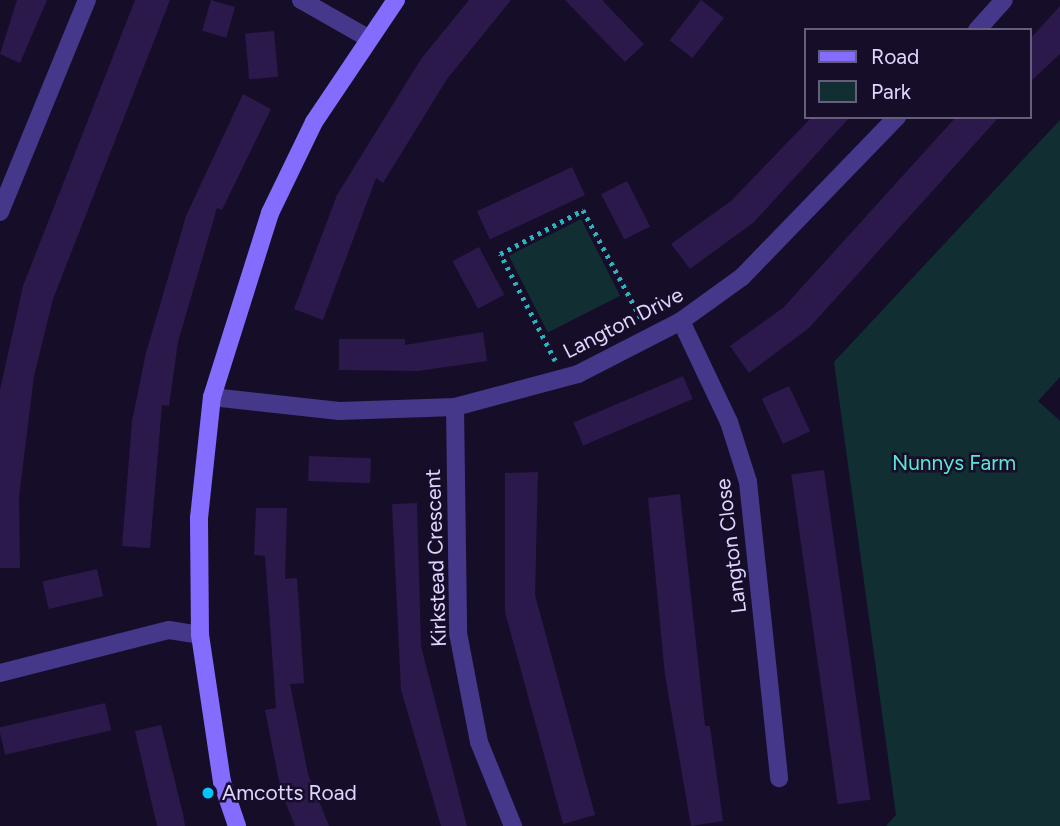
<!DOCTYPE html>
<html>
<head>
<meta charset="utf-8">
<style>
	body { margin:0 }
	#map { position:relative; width:1060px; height:826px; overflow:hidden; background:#160e28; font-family:Figtree,sans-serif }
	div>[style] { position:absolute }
	.green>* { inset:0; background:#112f32; transform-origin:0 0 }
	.building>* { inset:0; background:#2a194a; transform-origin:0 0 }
	.path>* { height:4.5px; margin-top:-2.25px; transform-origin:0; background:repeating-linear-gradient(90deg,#29b4bf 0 3.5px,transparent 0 8.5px) }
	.street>* { height:18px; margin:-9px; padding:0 9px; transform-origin:9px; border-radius:9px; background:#453789 }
	.secondary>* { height:18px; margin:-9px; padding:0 9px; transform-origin:9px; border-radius:9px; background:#846cff }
	.dots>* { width:19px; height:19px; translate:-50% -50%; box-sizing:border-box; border:4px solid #160e28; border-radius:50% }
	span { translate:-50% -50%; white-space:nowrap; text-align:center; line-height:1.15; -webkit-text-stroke:5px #160e28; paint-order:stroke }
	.street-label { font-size:21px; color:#e0d5ff }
	.park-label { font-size:21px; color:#5be6d6 }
	.poi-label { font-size:21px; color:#e0d5ff }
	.left { translate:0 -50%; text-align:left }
	.legend { position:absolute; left:804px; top:28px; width:228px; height:91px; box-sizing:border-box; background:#160e28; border:2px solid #675e7e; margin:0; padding:9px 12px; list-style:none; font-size:21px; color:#e0d5ff }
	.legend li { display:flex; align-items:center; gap:14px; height:35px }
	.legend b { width:35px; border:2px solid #675e7e }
</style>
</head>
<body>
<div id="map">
	<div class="green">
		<div style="clip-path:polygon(1060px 120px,1060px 377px,1038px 401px,1060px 421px,1060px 826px,886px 826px,896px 815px,834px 362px)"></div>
		<div style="left:581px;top:219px;width:86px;height:81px;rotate:63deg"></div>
	</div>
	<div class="building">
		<div style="clip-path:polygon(17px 0,47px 0,20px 63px,0 54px)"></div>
		<div style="clip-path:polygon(135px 0,170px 0,53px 299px,34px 376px,19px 497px,20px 568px,0 568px,0 390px,23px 286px)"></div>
		<div style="left:211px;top:0;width:25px;height:32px;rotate:16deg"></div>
		<div style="clip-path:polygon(469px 0,511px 0,447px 79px,383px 183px,376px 178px,323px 320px,294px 309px,337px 195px,421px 59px)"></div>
		<div style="clip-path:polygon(565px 0,602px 0,644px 44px,625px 62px)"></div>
		<div style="left:701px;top:0;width:29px;height:51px;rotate:38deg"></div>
		<div style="clip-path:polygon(1060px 6px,1060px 54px,1030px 82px,1030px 39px)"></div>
		<div style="left:274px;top:31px;width:46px;height:29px;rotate:85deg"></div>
		<div style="clip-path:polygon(243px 94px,271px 109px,222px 210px,217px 208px,178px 342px,169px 406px,162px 405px,150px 548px,122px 546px,132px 421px,146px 353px,186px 216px)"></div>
		<div style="clip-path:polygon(812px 117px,850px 117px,754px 222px,690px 269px,671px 244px,731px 201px)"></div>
		<div style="clip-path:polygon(956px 117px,999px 117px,809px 328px,749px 373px,730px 346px,784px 307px)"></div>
		<div style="left:572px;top:167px;width:31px;height:105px;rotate:65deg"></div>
		<div style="left:627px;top:181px;width:51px;height:29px;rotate:63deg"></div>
		<div style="left:479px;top:247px;width:54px;height:30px;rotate:62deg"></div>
		<div style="clip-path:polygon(483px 332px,487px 361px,418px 371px,339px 370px,339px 339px,405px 339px,405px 345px)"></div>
		<div style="left:683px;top:376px;width:25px;height:119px;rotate:67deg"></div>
		<div style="left:789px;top:386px;width:50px;height:30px;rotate:65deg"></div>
		<div style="left:309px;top:456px;width:62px;height:25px;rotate:2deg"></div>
		<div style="left:824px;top:470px;width:333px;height:33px;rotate:82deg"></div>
		<div style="clip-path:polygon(538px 472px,535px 595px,595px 815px,563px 824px,505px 612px,505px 473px)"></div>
		<div style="clip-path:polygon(680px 494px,705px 726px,710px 726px,723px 821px,691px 826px,665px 675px,648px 498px)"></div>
		<div style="clip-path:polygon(417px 503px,421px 646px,467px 826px,441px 826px,401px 690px,392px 504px)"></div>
		<div style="clip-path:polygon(256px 508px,287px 508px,285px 579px,297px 578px,304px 683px,290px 684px,308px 774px,329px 826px,295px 826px,281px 791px,265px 710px,276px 708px,265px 556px,254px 555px)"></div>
		<div style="left:97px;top:569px;width:28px;height:56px;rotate:77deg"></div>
		<div style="left:105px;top:703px;width:28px;height:109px;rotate:77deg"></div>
		<div style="clip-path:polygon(161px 725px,183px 814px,185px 826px,157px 826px,135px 731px)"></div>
	</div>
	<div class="path">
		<div style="left:555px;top:361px;width:120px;rotate:-117.2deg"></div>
		<div style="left:500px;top:254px;width:94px;rotate:-27.9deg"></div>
		<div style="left:583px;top:210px;width:123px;rotate:61.8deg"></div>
	</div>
	<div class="street">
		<div style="left:301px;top:0;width:75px;rotate:29.6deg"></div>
		<div style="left:977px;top:30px;width:40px;rotate:-48deg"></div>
		<div style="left:0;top:212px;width:229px;rotate:-67.7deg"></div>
		<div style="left:681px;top:321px;width:112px;rotate:64.6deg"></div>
		<div style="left:729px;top:422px;width:63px;rotate:72.4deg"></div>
		<div style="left:748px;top:482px;width:298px;rotate:84deg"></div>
		<div style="left:212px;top:397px;width:128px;rotate:6.3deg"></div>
		<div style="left:339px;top:411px;width:116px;rotate:-2deg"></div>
		<div style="left:455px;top:407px;width:127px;rotate:-15deg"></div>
		<div style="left:578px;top:374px;width:116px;rotate:-27.2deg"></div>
		<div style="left:681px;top:321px;width:75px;rotate:-35.8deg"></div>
		<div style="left:742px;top:277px;width:223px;rotate:-45.9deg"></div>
		<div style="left:455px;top:407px;width:226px;rotate:89.2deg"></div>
		<div style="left:458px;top:633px;width:111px;rotate:79.1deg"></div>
		<div style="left:479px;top:742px;width:91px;rotate:68deg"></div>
		<div style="left:0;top:673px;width:174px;rotate:-14.3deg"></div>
		<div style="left:169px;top:630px;width:31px;rotate:9deg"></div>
	</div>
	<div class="secondary">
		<div style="left:237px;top:826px;width:46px;rotate:-108.8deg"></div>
		<div style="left:222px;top:782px;width:149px;rotate:-98.5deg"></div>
		<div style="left:200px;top:635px;width:117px;rotate:-90.5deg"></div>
		<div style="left:199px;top:518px;width:122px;rotate:-83.9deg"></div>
		<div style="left:212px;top:397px;width:193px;rotate:-72.5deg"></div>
		<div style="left:270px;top:213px;width:101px;rotate:-64.2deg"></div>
		<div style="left:314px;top:122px;width:147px;rotate:-56.1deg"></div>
	</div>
	<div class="dots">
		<div style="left:208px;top:793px;background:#01c4ff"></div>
	</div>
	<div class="street-label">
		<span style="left:623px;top:323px;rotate:-27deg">Langton Drive</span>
		<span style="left:731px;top:546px;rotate:-97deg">Langton Close</span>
		<span style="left:436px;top:558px;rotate:-92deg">Kirkstead Crescent</span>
	</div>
	<div class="park-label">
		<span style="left:954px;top:463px">Nunnys Farm</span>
	</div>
	<div class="poi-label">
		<span class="left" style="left:222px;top:793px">Amcotts Road</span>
	</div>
	<ul class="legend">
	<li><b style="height:9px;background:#846cff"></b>Road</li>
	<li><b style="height:19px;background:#112f32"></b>Park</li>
	</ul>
</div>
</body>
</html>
